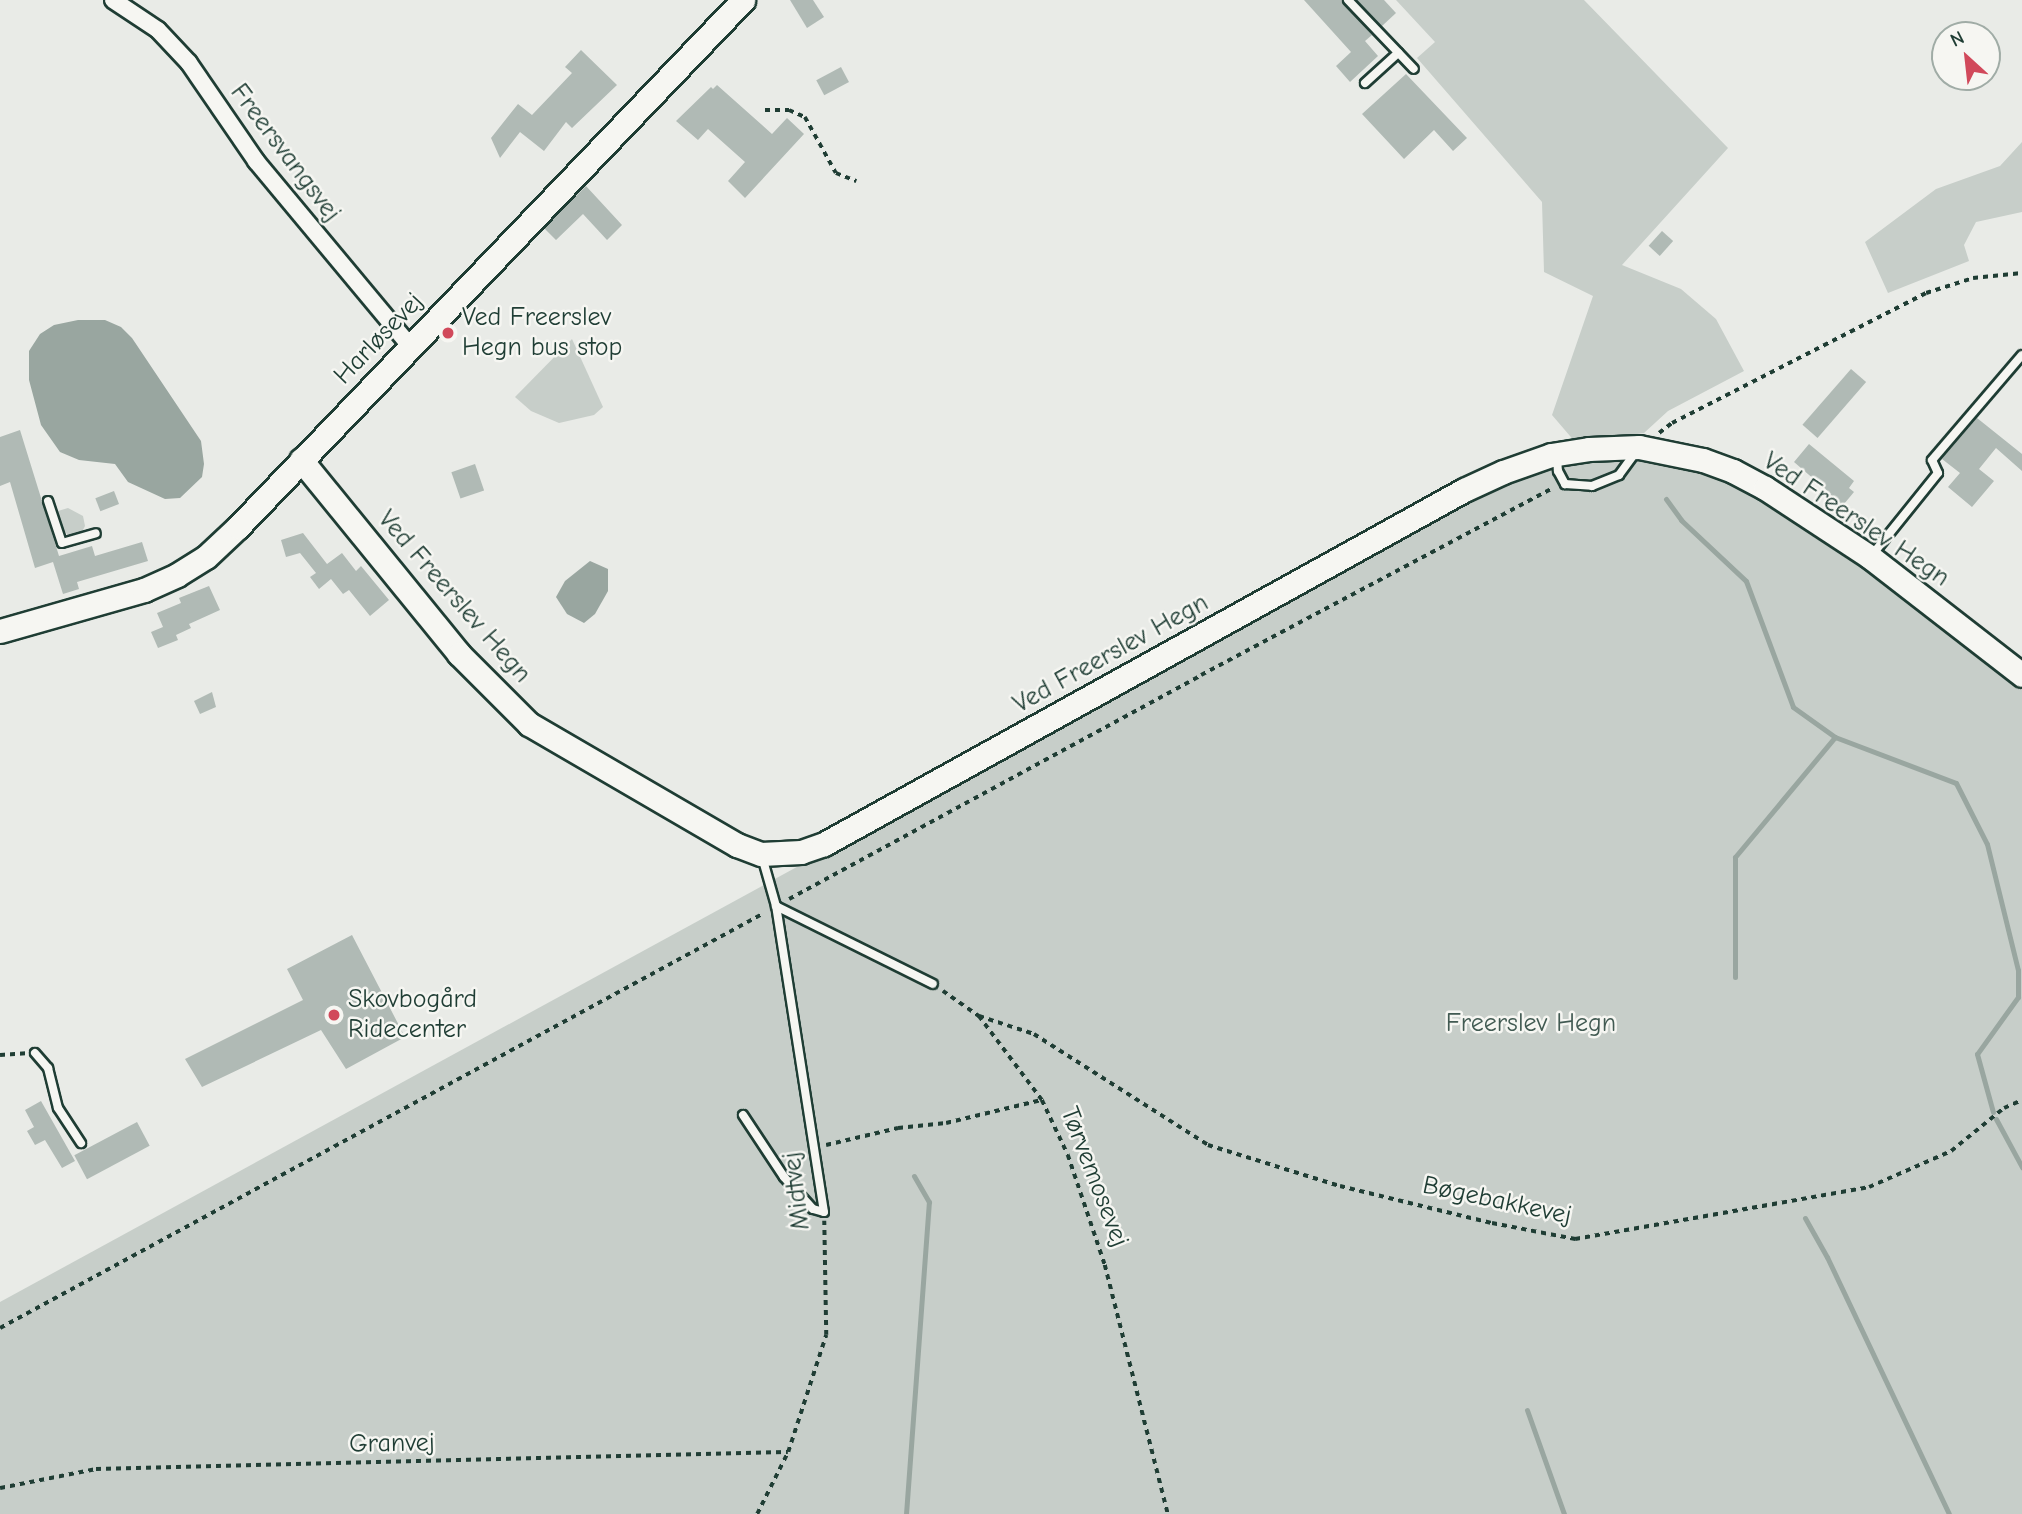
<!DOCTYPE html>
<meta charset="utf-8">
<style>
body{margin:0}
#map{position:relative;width:2022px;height:1514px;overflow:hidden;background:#e9ebe7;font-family:"Comic Neue",sans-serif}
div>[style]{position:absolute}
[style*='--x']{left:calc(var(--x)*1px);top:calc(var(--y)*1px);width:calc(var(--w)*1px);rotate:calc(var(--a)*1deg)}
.green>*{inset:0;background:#c7cec9}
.water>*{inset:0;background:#99a6a0}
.stream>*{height:5px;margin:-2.5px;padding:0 2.5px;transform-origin:2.5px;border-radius:2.5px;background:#99a6a0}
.building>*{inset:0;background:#b0bab5;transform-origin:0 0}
.path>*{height:3.5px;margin-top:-1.75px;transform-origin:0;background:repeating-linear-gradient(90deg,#1f3d34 0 5px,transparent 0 10px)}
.roads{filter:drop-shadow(2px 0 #1f3d34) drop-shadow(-2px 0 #1f3d34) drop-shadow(0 2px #1f3d34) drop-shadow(0 -2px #1f3d34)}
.lane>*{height:8px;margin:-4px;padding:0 4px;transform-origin:4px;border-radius:4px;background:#f6f6f2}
.street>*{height:16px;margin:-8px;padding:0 8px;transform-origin:8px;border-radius:8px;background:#f6f6f2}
.secondary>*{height:23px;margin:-11.5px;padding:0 11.5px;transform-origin:11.5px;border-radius:11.5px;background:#f6f6f2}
.dots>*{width:19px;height:19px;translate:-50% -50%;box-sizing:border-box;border:4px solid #f6f6f2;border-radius:50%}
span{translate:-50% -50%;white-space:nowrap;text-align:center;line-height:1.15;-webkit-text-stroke:5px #f6f6f2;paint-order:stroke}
.street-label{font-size:26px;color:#1f3d34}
.poi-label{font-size:26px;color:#1f3d34}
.left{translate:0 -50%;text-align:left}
.park-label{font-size:26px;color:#415a52}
.north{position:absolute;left:1931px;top:21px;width:70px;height:70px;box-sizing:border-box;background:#f6f6f2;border:2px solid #a0aca6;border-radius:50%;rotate:333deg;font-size:19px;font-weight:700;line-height:28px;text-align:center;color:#1f3d34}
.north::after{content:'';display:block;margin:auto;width:24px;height:32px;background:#d1495b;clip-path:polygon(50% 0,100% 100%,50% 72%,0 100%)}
</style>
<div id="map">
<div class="green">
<i style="clip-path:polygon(1396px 0,1584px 0,1728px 148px,1622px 265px,1681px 289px,1716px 319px,1744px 371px,1668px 411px,1644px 433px,1576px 443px,1552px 415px,1593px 296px,1544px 272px,1542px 202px,1417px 58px,1435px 42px)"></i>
<i style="clip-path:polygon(2022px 142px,2022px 212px,1976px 222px,1964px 245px,1969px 261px,1888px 293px,1865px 242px,1936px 189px,2000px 166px)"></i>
<i style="clip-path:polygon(572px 339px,603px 407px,594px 415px,559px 423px,531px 411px,515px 397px)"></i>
<i style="clip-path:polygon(1627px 456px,1692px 466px,1763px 495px,1864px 562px,2022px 682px,2022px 1514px,0 1514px,0 1302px,1491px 488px,1572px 461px)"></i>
<i style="clip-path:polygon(68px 508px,83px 516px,85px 526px,81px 534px,68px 535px,63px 530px,58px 511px)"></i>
</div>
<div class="water">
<i style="clip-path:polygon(78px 320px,105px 320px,121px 327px,132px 338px,201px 441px,204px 464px,202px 477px,180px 498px,165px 499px,128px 482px,115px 464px,79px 460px,60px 452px,41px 425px,29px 380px,29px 351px,40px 334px,54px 325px)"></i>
<i style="clip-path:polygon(590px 561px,608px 569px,608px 591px,595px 614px,584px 623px,567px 614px,556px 597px,565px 581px)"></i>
</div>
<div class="stream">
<i style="--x:1666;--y:499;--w:26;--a:54"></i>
<i style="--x:1681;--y:520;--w:89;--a:43.2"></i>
<i style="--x:1746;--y:581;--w:134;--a:69.5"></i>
<i style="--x:1793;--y:707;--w:52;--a:35.5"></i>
<i style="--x:1835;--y:737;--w:129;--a:20.8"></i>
<i style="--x:1956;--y:783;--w:68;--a:63.1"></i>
<i style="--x:1987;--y:844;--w:130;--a:76.2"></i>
<i style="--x:2018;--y:970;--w:27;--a:90"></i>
<i style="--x:2018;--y:997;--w:70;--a:125.7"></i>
<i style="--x:1977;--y:1054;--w:60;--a:74.6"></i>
<i style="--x:1735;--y:977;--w:120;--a:-90"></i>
<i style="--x:1735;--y:857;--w:156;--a:-50.2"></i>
<i style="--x:1996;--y:1119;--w:55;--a:61.6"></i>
<i style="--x:1805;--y:1218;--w:45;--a:60.6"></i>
<i style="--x:1827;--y:1257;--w:284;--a:64.6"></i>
<i style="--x:1527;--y:1410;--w:110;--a:70.4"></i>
<i style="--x:906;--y:1514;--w:313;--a:-85.8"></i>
<i style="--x:929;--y:1202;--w:30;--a:-120"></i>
</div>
<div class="building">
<i style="clip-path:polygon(790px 0,813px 0,824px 17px,807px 28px)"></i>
<i style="clip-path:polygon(1304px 0,1342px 0,1372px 35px,1365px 41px,1378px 56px,1350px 82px,1336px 66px,1351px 52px)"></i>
<i style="clip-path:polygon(1357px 0,1384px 0,1396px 13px,1382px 26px)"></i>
<i style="clip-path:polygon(581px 50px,617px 85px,572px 128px,566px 122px,544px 151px,520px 132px,500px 158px,491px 138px,518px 104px,532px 115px,572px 73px,565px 67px)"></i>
<i style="left:841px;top:67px;width:17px;height:28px;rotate:62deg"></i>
<i style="clip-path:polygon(1406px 74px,1467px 138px,1453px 151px,1434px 130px,1404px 159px,1362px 114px)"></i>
<i style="clip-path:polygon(717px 85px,772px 134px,787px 118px,804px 134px,745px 198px,728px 181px,745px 162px,708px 129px,698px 140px,676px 121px,711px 87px,713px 89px)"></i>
<i style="clip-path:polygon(586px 186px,622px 225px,607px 240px,583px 214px,556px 240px,544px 228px)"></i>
<i style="left:1662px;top:231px;width:15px;height:20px;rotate:42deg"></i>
<i style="left:1851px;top:369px;width:20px;height:74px;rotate:41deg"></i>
<i style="clip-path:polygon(1977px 418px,2022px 454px,2022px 471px,1996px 448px,1979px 469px,1994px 481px,1972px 507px,1948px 487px,1960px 473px,1942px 459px)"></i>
<i style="clip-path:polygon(20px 430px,59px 556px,92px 546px,95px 556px,142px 542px,148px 561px,77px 582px,79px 589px,63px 594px,53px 562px,35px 568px,10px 482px,0 486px,0 437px)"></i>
<i style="clip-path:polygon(1809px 444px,1854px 481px,1849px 488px,1854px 492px,1839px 510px,1826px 498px,1830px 493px,1794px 462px)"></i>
<i style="left:475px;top:464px;width:28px;height:25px;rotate:71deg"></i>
<i style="left:114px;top:491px;width:14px;height:20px;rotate:69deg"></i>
<i style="clip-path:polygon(303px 533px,327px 564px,342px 553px,356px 571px,361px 566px,389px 600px,370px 616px,349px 590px,343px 594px,331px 579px,319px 589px,310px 577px,316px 573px,300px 553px,286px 557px,281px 540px)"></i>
<i style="clip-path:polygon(209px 586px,220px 610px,189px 624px,191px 628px,176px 635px,178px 640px,158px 648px,151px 632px,163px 627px,157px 613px,181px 603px,179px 598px)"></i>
<i style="clip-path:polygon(212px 692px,216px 707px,200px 714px,194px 701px)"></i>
<i style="clip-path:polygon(352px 935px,405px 1037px,346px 1069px,321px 1030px,202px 1087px,185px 1059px,303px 1000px,287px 969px)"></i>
<i style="clip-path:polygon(41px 1101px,75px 1161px,62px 1168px,45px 1140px,35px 1145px,27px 1131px,34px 1127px,25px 1110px)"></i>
<i style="left:137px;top:1122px;width:27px;height:71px;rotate:62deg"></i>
</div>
<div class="path">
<i style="--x:765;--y:110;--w:24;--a:0"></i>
<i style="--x:789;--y:110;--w:17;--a:24"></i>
<i style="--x:805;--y:117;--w:64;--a:61"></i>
<i style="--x:836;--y:173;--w:22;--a:22"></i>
<i style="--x:1659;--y:433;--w:16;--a:-38"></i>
<i style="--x:1672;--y:423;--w:285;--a:-27.1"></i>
<i style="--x:1926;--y:293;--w:49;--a:-17.7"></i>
<i style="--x:1973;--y:278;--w:49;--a:-5.8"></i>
<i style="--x:789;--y:899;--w:469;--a:-28.5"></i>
<i style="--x:1201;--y:675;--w:399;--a:-28"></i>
<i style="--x:943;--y:991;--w:44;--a:34.8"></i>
<i style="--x:979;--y:1016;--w:105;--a:53.1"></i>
<i style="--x:1042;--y:1100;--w:61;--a:64.7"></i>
<i style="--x:1068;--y:1155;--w:116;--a:71.4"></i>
<i style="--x:1105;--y:1265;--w:257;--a:75.8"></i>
<i style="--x:979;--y:1016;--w:58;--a:18.1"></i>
<i style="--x:1034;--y:1034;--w:206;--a:32.5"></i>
<i style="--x:1208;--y:1145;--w:138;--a:17.3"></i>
<i style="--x:1340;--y:1186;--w:156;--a:13.7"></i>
<i style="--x:1492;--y:1223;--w:85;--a:10.9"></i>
<i style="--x:1575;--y:1239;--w:299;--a:-10"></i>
<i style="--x:1869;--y:1187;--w:90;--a:-23.7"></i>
<i style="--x:1951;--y:1151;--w:68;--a:-39.1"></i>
<i style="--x:2004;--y:1108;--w:20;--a:-24"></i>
<i style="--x:0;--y:1055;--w:26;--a:-4"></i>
<i style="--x:826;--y:1145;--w:74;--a:-13.3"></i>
<i style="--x:898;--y:1128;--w:48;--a:-5.9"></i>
<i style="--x:946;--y:1123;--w:98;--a:-13.6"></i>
<i style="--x:0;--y:1328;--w:869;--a:-28.51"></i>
<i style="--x:0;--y:1488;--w:98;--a:-11.2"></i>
<i style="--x:96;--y:1469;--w:692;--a:-1.41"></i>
<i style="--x:757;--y:1514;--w:69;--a:-63.4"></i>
<i style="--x:788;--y:1452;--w:123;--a:-72"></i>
<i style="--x:826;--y:1335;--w:114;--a:-91"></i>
</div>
<div class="roads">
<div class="lane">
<i style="--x:1348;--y:0;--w:95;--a:46.3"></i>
<i style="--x:1365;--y:83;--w:45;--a:-42.3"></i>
<i style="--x:1557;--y:458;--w:13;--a:86"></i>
<i style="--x:1558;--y:471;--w:15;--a:62"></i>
<i style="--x:1565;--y:484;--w:27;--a:4"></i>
<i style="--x:1592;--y:486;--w:29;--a:-22"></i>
<i style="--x:1619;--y:475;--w:29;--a:-54"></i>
<i style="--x:48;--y:501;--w:44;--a:71.6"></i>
<i style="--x:62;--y:543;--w:35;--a:-16"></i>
<i style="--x:1872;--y:555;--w:105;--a:-51.2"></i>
<i style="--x:1938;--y:473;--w:14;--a:-115"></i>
<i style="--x:1932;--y:460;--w:138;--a:-49.4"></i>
<i style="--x:776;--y:906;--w:175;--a:26.4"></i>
<i style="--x:35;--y:1053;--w:20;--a:49"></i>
<i style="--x:48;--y:1068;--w:41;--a:76"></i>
<i style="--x:58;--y:1108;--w:42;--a:56.7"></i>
<i style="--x:743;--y:1115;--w:74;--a:56.5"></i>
<i style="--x:784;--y:1177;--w:43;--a:47.8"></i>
<i style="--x:813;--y:1209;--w:11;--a:15"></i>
<i style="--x:824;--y:1212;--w:310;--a:-98.9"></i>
<i style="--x:776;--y:906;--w:51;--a:-105.9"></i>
</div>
<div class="street">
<i style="--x:113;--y:0;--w:54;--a:33.7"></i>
<i style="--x:158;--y:30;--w:45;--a:46.8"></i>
<i style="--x:189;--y:63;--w:119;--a:55.6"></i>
<i style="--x:256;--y:161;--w:241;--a:50.2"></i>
</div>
<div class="secondary">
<i style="--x:301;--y:460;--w:250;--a:50.8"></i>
<i style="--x:459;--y:654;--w:99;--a:45"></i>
<i style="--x:529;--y:724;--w:241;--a:30.2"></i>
<i style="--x:737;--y:845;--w:26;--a:21"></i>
<i style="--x:761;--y:854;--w:40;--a:-2.9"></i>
<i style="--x:801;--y:852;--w:24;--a:-19"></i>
<i style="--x:824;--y:844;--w:731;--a:-28.95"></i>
<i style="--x:1464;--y:490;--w:43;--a:-24.8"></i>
<i style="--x:1503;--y:472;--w:51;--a:-19.5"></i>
<i style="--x:1551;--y:455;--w:38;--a:-9"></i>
<i style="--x:1589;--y:449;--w:50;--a:-2.3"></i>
<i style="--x:1639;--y:447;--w:65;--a:11.5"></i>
<i style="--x:1703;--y:460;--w:32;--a:20"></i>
<i style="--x:1733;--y:471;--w:36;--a:28"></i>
<i style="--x:1765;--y:488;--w:126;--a:33.3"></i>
<i style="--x:1870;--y:557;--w:192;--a:37.8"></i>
<i style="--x:0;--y:631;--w:150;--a:-15.9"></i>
<i style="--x:144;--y:590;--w:36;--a:-24"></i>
<i style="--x:177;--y:575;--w:34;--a:-32"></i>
<i style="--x:206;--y:557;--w:44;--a:-43.2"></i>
<i style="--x:238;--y:527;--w:730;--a:-46.22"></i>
</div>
</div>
<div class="dots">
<i style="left:448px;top:333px;background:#d1495b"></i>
<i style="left:334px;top:1015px;background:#d1495b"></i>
</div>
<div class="street-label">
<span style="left:285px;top:153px;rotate:53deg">Freersvangsvej</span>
<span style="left:379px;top:339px;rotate:-46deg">Harløsevej</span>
<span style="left:1856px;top:520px;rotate:34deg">Ved Freerslev Hegn</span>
<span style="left:454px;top:597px;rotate:49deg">Ved Freerslev Hegn</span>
<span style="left:1111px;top:654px;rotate:-29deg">Ved Freerslev Hegn</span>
<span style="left:1094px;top:1177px;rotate:69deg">Tørvemosevej</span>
<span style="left:797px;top:1191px;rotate:-97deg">Midtvej</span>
<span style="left:1497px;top:1201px;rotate:12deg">Bøgebakkevej</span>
<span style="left:392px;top:1444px;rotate:-1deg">Granvej</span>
</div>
<div class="poi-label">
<span class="left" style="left:462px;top:333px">Ved Freerslev<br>Hegn bus stop</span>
<span class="left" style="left:348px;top:1015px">Skovbogård<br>Ridecenter</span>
</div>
<div class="park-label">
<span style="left:1531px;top:1024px">Freerslev Hegn</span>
</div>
<div class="north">N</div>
</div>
